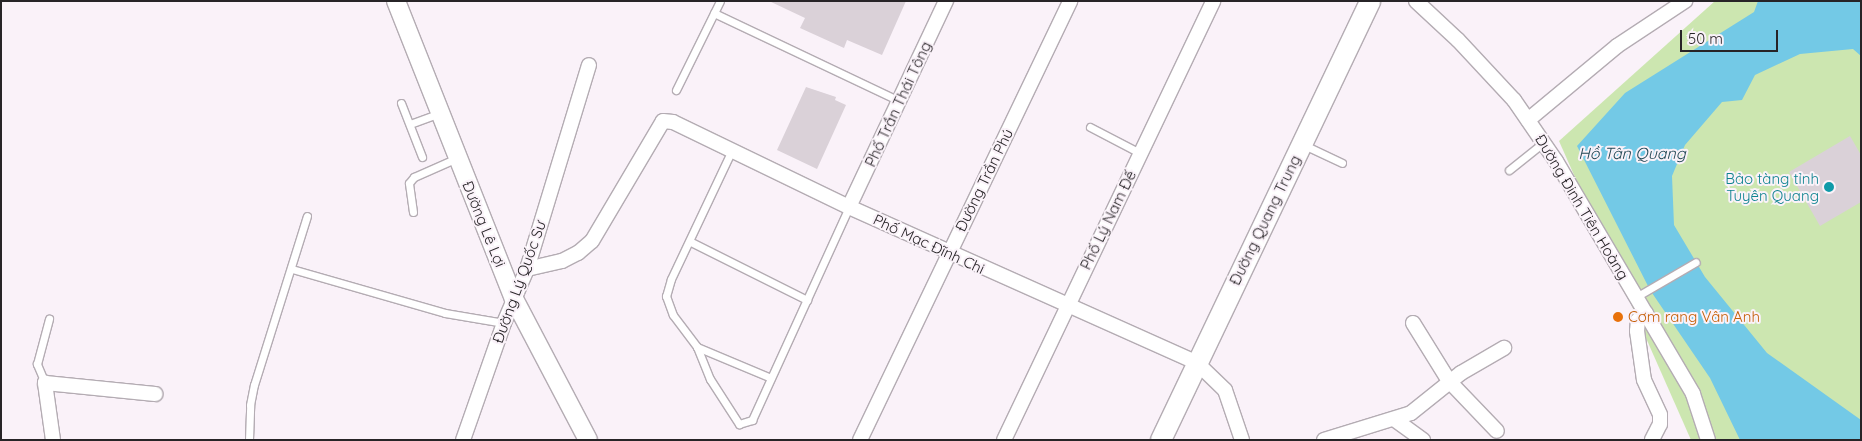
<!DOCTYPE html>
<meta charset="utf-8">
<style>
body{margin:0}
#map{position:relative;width:1862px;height:441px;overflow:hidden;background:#faf2f9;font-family:Quicksand,sans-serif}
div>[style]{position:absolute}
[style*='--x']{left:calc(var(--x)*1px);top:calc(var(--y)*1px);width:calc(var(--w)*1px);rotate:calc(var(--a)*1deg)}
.green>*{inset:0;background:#cce6b0}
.water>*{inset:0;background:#73c9e6}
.building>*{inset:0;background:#dad1d8}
.roads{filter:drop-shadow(1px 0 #b4acb3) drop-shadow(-1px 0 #b4acb3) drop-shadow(0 1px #b4acb3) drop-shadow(0 -1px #b4acb3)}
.service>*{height:7px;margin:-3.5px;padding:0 3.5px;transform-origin:3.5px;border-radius:3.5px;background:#fff}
.minor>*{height:14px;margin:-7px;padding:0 7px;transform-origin:7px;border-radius:7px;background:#fff}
.tertiary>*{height:18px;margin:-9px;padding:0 9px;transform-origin:9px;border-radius:9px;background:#fff}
.secondary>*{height:20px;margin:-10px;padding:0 10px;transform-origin:10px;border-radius:10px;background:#fff}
.dots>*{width:14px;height:14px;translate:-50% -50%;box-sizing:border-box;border:2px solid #faf2f9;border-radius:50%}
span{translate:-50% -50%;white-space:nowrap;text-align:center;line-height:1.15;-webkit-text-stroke:4px #faf2f9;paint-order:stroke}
.street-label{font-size:15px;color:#272427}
.culture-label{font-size:15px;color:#0d838f}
.right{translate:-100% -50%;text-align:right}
.food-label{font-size:15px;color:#c56008}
.left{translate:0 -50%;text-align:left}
.water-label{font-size:16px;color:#224855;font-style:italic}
.frame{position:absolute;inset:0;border:2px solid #272427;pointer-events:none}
.scale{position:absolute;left:1680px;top:30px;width:98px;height:22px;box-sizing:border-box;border:2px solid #272427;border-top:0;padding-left:6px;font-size:15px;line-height:18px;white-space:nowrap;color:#272427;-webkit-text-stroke:4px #faf2f9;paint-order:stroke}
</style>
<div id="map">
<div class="green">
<i style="clip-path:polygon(1715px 1px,1861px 1px,1861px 440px,1691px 440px,1559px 141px)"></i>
</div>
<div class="water">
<i style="clip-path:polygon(1758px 1px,1861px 1px,1861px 56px,1853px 49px,1800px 54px,1755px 75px,1742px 100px,1722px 102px,1685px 145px,1672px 176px,1674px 225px,1705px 277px,1767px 353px,1861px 420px,1861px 440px,1740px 440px,1710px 378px,1650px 290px,1577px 146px,1625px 93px,1754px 12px)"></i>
</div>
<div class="building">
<i style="clip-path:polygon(769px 1px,906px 1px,882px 55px,847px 40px,844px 48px,800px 28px,805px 18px)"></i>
<i style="clip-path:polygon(806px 87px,836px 97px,835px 100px,846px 105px,817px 169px,777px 150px)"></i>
<i style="clip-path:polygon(1850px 136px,1861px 155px,1861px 202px,1820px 226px,1789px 172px)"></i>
</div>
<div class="roads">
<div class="service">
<i style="--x:714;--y:13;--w:205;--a:25.4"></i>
<i style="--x:676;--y:90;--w:99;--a:-63.7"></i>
<i style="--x:401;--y:103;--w:58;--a:68.7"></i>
<i style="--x:410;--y:124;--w:32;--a:-20"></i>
<i style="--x:1090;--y:127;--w:56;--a:27.5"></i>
<i style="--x:1304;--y:145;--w:42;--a:25.3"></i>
<i style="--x:732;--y:150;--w:143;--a:115.3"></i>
<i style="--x:671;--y:279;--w:18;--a:106"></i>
<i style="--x:666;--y:296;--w:20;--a:70"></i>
<i style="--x:673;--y:315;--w:40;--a:53"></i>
<i style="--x:697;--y:347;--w:35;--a:68"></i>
<i style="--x:710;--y:379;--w:54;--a:57.2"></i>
<i style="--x:739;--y:424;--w:14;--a:-17"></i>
<i style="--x:752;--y:420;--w:234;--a:-65.5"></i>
<i style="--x:1509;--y:170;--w:45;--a:-38.7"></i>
<i style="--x:413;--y:212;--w:29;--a:-98"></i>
<i style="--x:409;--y:183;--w:8;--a:-50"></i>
<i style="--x:414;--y:177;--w:47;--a:-23.8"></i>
<i style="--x:691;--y:242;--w:130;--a:26.6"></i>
<i style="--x:292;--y:269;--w:159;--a:16"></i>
<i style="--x:445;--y:313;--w:60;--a:9.6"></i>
<i style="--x:1636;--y:297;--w:69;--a:-30.3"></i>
<i style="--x:697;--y:347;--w:80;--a:22.7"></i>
<i style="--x:45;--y:383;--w:21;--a:-113"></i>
<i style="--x:37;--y:364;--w:47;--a:-75.1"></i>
<i style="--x:249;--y:440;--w:35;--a:-88"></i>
<i style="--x:250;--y:405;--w:20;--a:-79"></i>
<i style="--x:254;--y:385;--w:177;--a:-72.6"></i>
</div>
<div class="minor">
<i style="--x:1416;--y:1;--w:57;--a:42.9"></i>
<i style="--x:1458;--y:40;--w:82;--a:47"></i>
<i style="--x:1514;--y:100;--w:74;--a:55.5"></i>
<i style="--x:1556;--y:161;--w:270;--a:59.5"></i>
<i style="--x:1693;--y:394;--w:48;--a:71.9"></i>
<i style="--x:1528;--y:120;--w:116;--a:-39.7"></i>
<i style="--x:1617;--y:46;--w:82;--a:-33.5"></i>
<i style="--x:849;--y:207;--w:228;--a:-64.8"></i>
<i style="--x:527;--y:269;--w:36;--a:-13"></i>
<i style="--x:562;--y:261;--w:18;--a:-27"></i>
<i style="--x:578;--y:253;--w:18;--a:-41"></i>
<i style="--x:592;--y:241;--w:139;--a:-59.4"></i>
<i style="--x:663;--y:121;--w:10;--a:6"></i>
<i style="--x:673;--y:122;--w:195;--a:25.8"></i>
<i style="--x:849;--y:207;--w:381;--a:24.1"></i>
<i style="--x:1197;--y:363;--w:39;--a:44"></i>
<i style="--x:1225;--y:390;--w:53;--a:71.2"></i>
<i style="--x:1646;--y:313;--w:11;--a:139"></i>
<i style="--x:1638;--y:320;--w:11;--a:95"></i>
<i style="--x:1637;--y:331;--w:49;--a:81.9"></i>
<i style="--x:1644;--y:380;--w:38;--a:65"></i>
<i style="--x:1660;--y:415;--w:9;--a:90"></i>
<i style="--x:1660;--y:424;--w:18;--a:117"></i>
<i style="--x:1413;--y:323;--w:68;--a:58.2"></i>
<i style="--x:1449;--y:381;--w:69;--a:46.2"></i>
<i style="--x:1394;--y:419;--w:36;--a:36"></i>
<i style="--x:53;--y:440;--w:58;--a:-98"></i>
<i style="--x:45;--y:383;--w:111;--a:5.7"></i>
<i style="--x:463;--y:440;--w:124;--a:-70.7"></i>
<i style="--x:504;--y:323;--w:59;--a:-66.9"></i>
<i style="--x:527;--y:269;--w:213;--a:-73.1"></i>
<i style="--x:860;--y:440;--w:487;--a:-64.4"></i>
<i style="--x:1004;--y:440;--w:486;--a:-64.5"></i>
<i style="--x:1324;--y:440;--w:91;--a:-17.2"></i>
<i style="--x:1411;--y:413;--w:64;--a:-38.7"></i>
<i style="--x:1461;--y:373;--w:50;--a:-30.2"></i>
</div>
<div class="tertiary">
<i style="--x:396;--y:1;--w:321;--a:68.4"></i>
<i style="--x:514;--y:299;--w:159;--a:62.3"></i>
</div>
<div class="secondary">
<i style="--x:1161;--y:440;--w:486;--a:-64.5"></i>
</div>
</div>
<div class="dots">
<i style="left:1829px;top:187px;background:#0f9aa8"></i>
<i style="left:1618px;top:317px;background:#e8710a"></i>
</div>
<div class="street-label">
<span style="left:898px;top:104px;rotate:-65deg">Phố Trần Thái Tông</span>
<span style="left:984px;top:180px;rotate:-64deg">Đường Trần Phú</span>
<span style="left:1582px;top:207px;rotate:59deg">Đường Đinh Tiên Hoàng</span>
<span style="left:1108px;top:220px;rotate:-64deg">Phố Lý Nam Đế</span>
<span style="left:1265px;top:220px;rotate:-64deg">Đường Quang Trung</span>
<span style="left:484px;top:224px;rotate:68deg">Đường Lê Lợi</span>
<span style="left:929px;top:244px;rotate:25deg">Phố Mạc Đĩnh Chi</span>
<span style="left:519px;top:282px;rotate:-70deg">Đường Lý Quốc Sư</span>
</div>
<div class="culture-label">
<span class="right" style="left:1819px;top:187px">Bảo tàng tỉnh<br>Tuyên Quang</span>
</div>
<div class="food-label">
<span class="left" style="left:1628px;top:317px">Cơm rang Vân Anh</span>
</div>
<div class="water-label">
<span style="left:1632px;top:153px">Hồ Tân Quang</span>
</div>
<div class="frame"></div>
<div class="scale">50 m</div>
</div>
